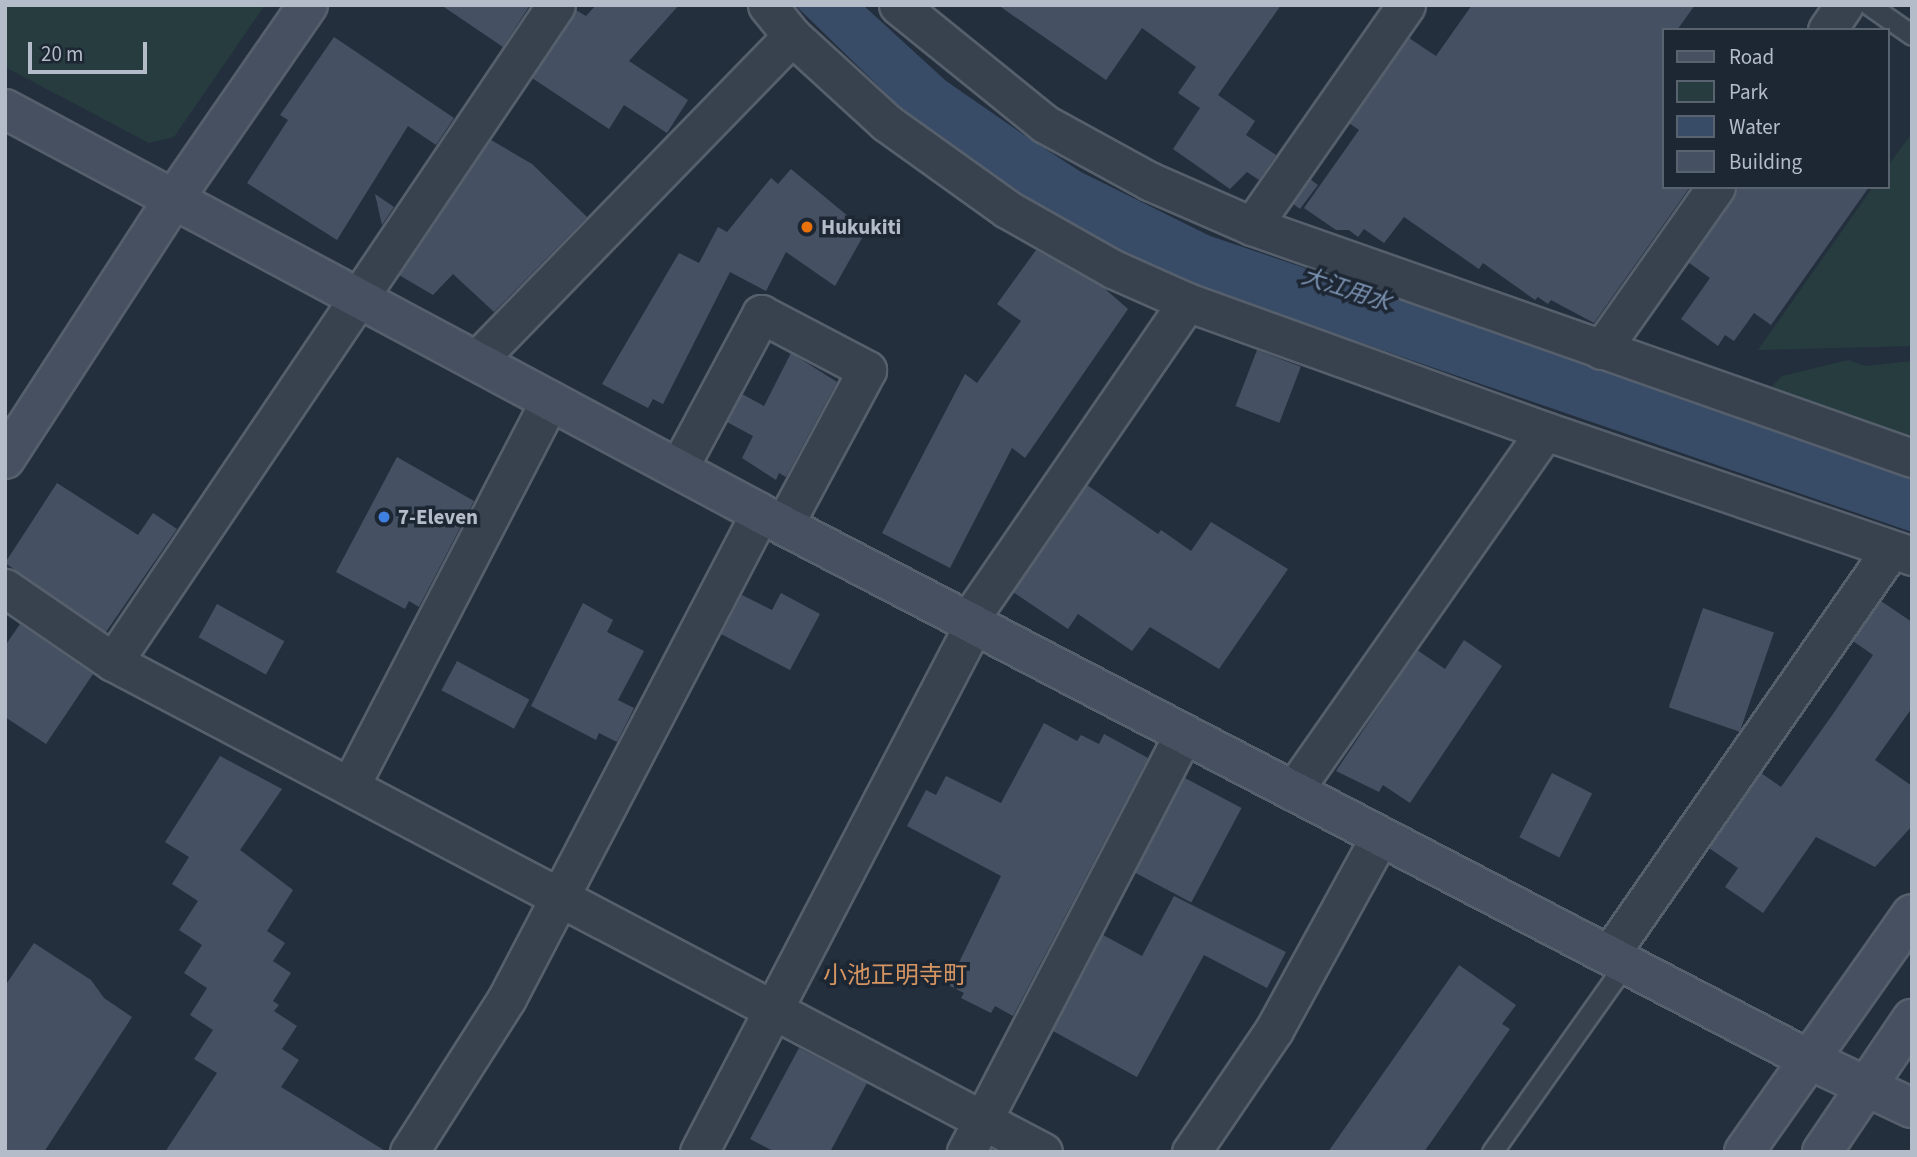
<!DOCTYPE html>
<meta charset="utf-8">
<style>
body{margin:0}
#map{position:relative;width:1917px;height:1157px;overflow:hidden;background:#242f3e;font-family:"Source Sans 3","Noto Sans JP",sans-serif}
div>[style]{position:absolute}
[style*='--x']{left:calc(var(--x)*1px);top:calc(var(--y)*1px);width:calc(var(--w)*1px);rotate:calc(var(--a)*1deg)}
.green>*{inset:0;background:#263c3f}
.water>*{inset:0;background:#394c67}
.building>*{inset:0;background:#455162;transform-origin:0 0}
.roads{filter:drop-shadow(2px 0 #565f6c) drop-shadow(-2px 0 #565f6c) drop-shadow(0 2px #565f6c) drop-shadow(0 -2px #565f6c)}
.lane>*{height:19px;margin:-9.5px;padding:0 9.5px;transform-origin:9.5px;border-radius:9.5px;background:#38414e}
.street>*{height:37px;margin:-18.5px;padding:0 18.5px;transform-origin:18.5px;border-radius:18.5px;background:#38414e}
.secondary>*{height:38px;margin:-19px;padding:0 19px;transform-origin:19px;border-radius:19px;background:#465061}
.dots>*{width:19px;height:19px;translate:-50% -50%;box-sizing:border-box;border:4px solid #1d2633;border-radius:50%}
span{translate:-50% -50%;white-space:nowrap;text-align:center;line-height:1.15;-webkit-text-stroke:7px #1d2633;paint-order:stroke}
.poi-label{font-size:21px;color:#b4bcc9;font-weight:700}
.left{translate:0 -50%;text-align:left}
.water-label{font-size:23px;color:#7c92b1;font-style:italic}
.quarter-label{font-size:24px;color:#d59563}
.frame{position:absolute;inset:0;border:7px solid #b4bcc9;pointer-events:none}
.legend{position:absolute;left:1662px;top:28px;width:228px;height:161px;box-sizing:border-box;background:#1d2633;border:2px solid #59626f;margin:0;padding:9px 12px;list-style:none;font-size:21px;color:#b4bcc9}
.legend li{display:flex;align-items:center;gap:14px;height:35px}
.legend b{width:35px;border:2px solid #59626f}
.scale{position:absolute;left:28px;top:42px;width:119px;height:32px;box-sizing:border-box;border:4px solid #b4bcc9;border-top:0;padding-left:9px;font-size:21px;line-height:24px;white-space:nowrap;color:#b4bcc9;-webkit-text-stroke:5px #1d2633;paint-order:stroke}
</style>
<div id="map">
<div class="green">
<i style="clip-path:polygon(5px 5px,265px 5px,174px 137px,149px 143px,5px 67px)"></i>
<i style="clip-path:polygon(1912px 133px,1912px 346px,1758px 350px,1873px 187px,1887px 187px,1887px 167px)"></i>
<i style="clip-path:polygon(1848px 360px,1865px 366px,1912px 361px,1912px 443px,1769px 389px,1782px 376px)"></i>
</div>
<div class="water">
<i style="clip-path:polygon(795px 5px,863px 5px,946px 81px,1024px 135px,1081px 172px,1210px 236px,1912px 473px,1912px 532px,1196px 286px,1143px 261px,1070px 225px,971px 160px,897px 104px)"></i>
</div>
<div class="building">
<i style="clip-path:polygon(441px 5px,530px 5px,503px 47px)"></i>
<i style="clip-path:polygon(596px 5px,679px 5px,629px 61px,688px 100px,667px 133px,624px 105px,609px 129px,532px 78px,576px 10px,586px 16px)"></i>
<i style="clip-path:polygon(998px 5px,1281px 5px,1218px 95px,1255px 121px,1246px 135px,1276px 155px,1259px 180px,1247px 172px,1230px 189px,1173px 149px,1200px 108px,1178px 93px,1196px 67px,1142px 28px,1106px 80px)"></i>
<i style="clip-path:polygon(1472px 5px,1695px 5px,1677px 30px,1663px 30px,1663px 187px,1690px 187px,1594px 323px,1551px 300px,1548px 304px,1538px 297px,1535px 300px,1483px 263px,1479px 269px,1404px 217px,1384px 243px,1364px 229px,1358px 237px,1349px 230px,1336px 230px,1304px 208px,1359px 130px,1349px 123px,1409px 38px,1436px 56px)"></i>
<i style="clip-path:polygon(334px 37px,454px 118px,436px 145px,408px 126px,337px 240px,247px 183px,288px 120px,280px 115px)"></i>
<i style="clip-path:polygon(491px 140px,532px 164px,587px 217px,494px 312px,453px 274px,433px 295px,399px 275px)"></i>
<i style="clip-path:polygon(791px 169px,866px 231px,835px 286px,786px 252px,766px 291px,730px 272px,663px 404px,653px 399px,648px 408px,602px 384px,679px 253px,699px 263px,718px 227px,727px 232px,771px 178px,778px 184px)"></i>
<i style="left:1310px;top:179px;width:10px;height:30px;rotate:37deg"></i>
<i style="clip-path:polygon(1737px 187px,1869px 187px,1771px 325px,1754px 313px,1734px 341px,1725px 335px,1718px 346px,1681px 319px,1710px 278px,1688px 262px)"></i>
<i style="clip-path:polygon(375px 194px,394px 207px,382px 225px)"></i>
<i style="clip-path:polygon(1036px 250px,1104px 288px,1128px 309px,1025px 458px,1012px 448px,950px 568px,882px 533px,965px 374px,977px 383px,1021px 321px,997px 304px)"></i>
<i style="left:1257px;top:350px;width:47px;height:60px;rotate:21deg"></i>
<i style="clip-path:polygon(791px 353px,837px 382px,786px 477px,779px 473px,776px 480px,742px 458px,753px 436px,727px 422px,742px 394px,764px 406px)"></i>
<i style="clip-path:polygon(397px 457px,474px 501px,419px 607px,409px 601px,405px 609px,336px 572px)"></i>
<i style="clip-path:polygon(57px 483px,138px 535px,153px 513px,177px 529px,106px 632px,5px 563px)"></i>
<i style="clip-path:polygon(1087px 485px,1158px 534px,1161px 530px,1191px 551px,1211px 522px,1288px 569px,1219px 669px,1150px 627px,1132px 651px,1078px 614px,1068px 629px,1013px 592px)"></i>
<i style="clip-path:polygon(781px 593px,820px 614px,790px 670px,721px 634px,742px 595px,772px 610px)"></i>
<i style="clip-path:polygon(1881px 601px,1912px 622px,1912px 708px,1875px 760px,1912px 786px,1912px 826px,1875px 867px,1816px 837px,1763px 913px,1725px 887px,1738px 868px,1709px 848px,1761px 773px,1781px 787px,1833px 714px,1873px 655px,1853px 641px)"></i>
<i style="clip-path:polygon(583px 603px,613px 620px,607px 632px,644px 651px,618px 700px,634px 708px,617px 742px,599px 733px,596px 740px,531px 706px)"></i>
<i style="left:217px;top:604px;width:77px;height:38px;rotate:29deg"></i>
<i style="left:1703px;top:608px;width:75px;height:105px;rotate:19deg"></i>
<i style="clip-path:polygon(20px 624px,93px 674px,46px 744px,5px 717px,5px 646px)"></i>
<i style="clip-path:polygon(1464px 640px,1502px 666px,1410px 803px,1383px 785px,1379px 792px,1336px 771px,1417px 650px,1445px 669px)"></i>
<i style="left:457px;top:661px;width:82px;height:33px;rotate:28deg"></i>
<i style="clip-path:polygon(1044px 723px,1077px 741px,1081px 735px,1099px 744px,1104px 734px,1148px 758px,1013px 1016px,995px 1006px,991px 1013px,961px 998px,964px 993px,948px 985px,1001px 876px,907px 826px,926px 790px,936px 795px,946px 776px,1001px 803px)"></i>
<i style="clip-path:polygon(220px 756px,282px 789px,240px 850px,293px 890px,267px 931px,285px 943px,273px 961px,291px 973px,273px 1001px,279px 1005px,274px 1011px,297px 1026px,282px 1049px,299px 1060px,281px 1087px,387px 1152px,165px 1152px,217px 1073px,194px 1059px,213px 1030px,190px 1015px,207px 988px,184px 973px,202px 945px,179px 930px,198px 901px,172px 884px,189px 857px,165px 842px)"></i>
<i style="left:1552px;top:773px;width:45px;height:72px;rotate:27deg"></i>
<i style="left:1185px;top:778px;width:64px;height:107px;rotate:28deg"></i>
<i style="clip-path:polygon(1174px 896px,1286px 952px,1267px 988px,1204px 955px,1137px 1077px,1053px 1031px,1103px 935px,1142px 956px)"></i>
<i style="clip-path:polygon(34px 943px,91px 980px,104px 998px,132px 1017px,44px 1152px,5px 1152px,5px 986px)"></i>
<i style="clip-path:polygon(1459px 965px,1516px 1005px,1502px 1024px,1510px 1029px,1424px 1152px,1328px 1152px)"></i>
<i style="clip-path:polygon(799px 1048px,867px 1083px,830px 1152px,775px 1152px,750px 1139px)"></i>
</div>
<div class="roads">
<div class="lane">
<i style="--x:1869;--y:5;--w:52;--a:34.9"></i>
<i style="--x:1492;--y:1152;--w:230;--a:-54.7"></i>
</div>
<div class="street">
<i style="--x:767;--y:5;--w:40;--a:51"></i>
<i style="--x:792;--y:36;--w:129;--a:42.5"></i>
<i style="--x:887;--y:123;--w:148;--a:35.6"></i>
<i style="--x:1007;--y:209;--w:122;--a:29.5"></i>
<i style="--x:1113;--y:269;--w:81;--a:24"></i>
<i style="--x:1187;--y:302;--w:381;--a:19.8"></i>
<i style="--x:1545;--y:431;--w:388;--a:18.8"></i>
<i style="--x:898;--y:5;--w:189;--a:39"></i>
<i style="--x:1045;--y:124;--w:119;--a:28.7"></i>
<i style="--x:1149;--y:181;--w:112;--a:23.6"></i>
<i style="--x:1252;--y:226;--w:700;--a:19.37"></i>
<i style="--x:1827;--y:30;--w:30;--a:-56"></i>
<i style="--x:1252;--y:226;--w:269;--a:-55.1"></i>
<i style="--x:1601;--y:350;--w:199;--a:-54.8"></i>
<i style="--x:476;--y:361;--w:453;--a:-45.8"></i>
<i style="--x:678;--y:469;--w:176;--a:-61.8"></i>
<i style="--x:761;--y:314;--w:120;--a:27.8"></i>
<i style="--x:867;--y:370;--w:176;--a:118.2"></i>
<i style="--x:5;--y:588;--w:131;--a:34.4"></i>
<i style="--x:113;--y:662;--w:1051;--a:27.78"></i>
<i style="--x:968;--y:621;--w:387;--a:-55.5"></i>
<i style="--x:113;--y:662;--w:792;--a:-56.01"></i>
<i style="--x:350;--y:786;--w:435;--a:-62.6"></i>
<i style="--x:1293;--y:791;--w:439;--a:-55"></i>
<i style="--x:1609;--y:955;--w:494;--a:-55.2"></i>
<i style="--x:409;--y:1152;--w:183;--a:-57.5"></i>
<i style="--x:507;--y:998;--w:547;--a:-62.45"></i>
<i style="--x:699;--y:1152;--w:595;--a:-62.49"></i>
<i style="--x:966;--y:1152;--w:471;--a:-62.5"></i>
<i style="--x:1191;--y:1152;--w:148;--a:-55.8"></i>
<i style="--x:1274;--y:1030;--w:221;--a:-61.3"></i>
</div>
<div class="secondary">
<i style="--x:5;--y:109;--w:856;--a:28.15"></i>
<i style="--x:760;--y:513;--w:1179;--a:27.52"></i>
<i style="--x:1806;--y:1058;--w:117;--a:25.3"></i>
<i style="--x:5;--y:459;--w:309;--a:-57"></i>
<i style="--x:173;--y:200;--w:237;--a:-55.3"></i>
<i style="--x:1744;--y:1152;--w:291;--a:-54.8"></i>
<i style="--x:1822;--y:1152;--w:161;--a:-55.9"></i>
</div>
</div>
<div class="dots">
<i style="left:807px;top:227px;background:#e8710a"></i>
<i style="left:384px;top:517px;background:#3f7fe0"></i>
</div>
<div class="poi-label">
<span class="left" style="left:821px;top:227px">Hukukiti</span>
<span class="left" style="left:398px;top:517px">7-Eleven</span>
</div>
<div class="water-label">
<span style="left:1346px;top:290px;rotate:18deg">大江用水</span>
</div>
<div class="quarter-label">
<span style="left:895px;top:976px">小池正明寺町</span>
</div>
<div class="frame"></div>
<ul class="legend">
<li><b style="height:9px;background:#465061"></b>Road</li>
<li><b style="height:19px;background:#263c3f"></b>Park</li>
<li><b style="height:19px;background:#394c67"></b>Water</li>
<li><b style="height:19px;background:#455162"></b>Building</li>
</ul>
<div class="scale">20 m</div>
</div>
